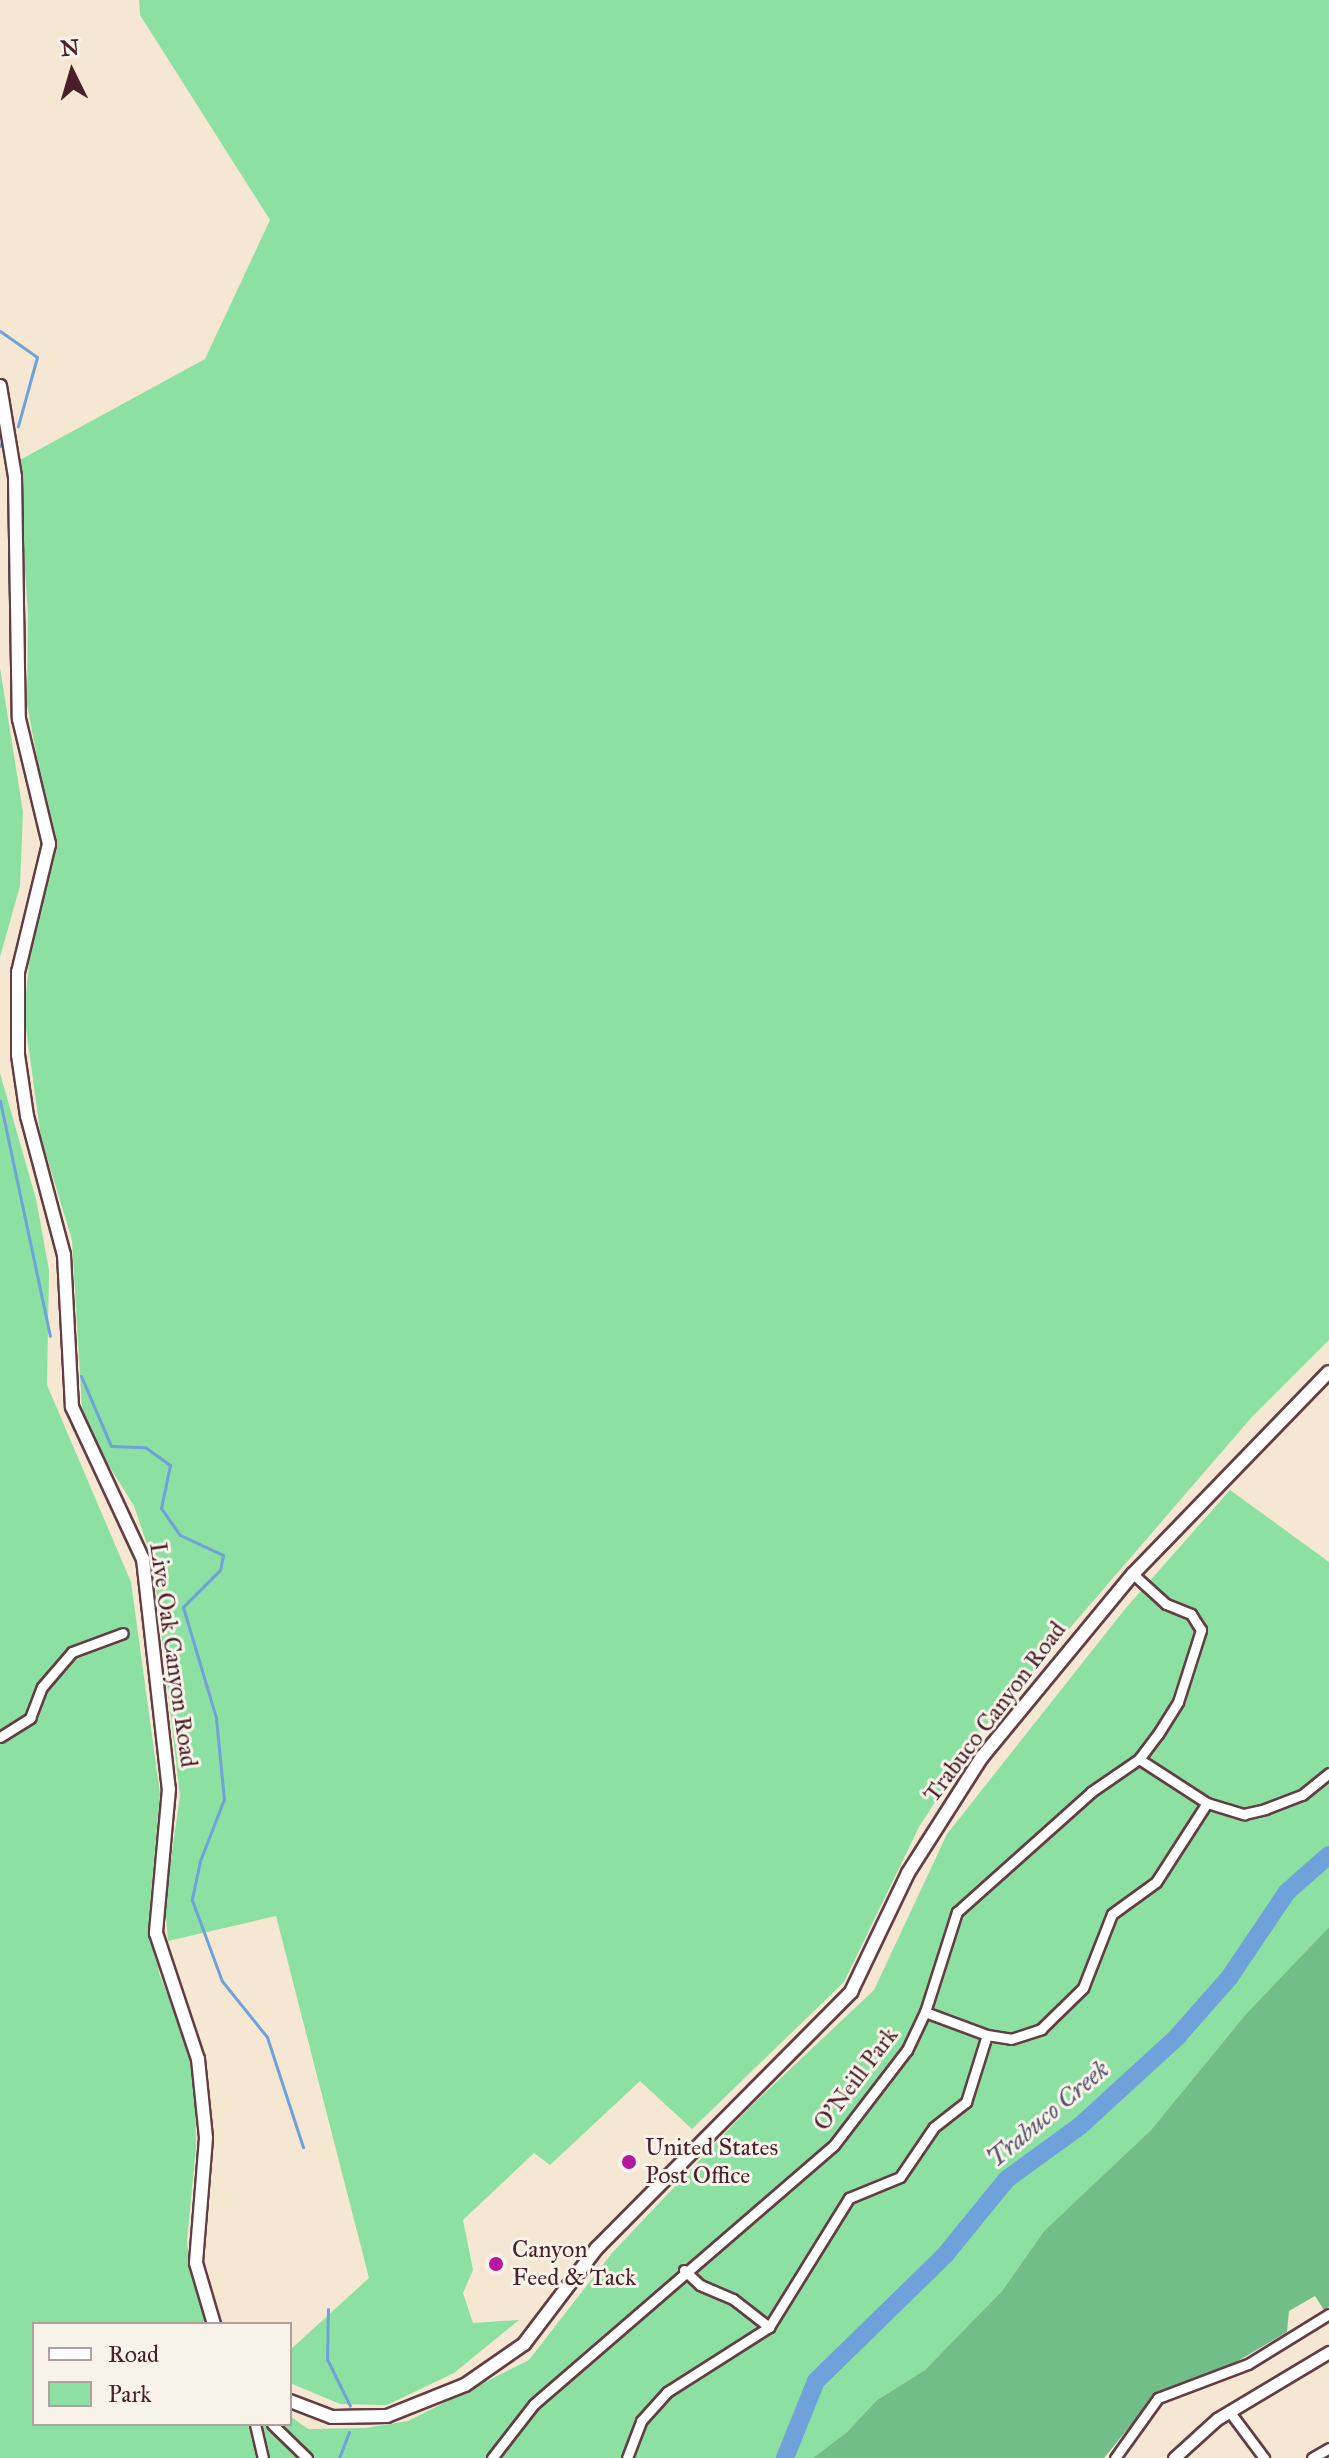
<!DOCTYPE html>
<style>
body{margin:0}
#map{position:relative;width:1329px;height:2458px;overflow:hidden;background:#f6e7d3;font-family:"IM FELL Great Primer",serif}
div>[style]{position:absolute}
[style*='--x']{left:calc(var(--x)*1px);top:calc(var(--y)*1px);width:calc(var(--w)*1px);rotate:calc(var(--a)*1deg)}
.green>*{inset:0;background:#8ce0a2}
.forest>*{inset:0;background:#71be88}
.stream>*{height:3px;margin:-1.5px;padding:0 1.5px;transform-origin:1.5px;border-radius:1.5px;background:#6fa1da}
.river>*{height:18px;margin:-9px;padding:0 9px;transform-origin:9px;border-radius:9px;background:#6fa1da}
.roads{filter:drop-shadow(2px 0 #643d44) drop-shadow(-2px 0 #643d44) drop-shadow(0 2px #643d44) drop-shadow(0 -2px #643d44)}
.minor>*{height:9px;margin:-4.5px;padding:0 4.5px;transform-origin:4.5px;border-radius:4.5px;background:#fff}
.tertiary>*{height:11px;margin:-5.5px;padding:0 5.5px;transform-origin:5.5px;border-radius:5.5px;background:#fff}
.secondary>*{height:12px;margin:-6px;padding:0 6px;transform-origin:6px;border-radius:6px;background:#fff}
.dots>*{width:22px;height:22px;translate:-50% -50%;box-sizing:border-box;border:4px solid #f7f3e8;border-radius:50%}
span{translate:-50% -50%;white-space:nowrap;text-align:center;line-height:1.15;-webkit-text-stroke:6px #f7f3e8;paint-order:stroke}
.street-label{font-size:24px;color:#4a1f2b}
.poi-label{font-size:24px;color:#4a1f2b}
.left{translate:0 -50%;text-align:left}
.water-label{font-size:26px;color:#595371;font-style:italic}
.legend{position:absolute;left:32px;top:2322px;width:260px;height:104px;box-sizing:border-box;background:#f7f3e8;border:2px solid #b29e9c;margin:0;padding:10px 14px;list-style:none;font-size:24px;color:#4a1f2b}
.legend li{display:flex;align-items:center;gap:16px;height:40px}
.legend b{width:40px;border:2px solid #b29e9c}
.north{position:absolute;left:32px;top:32px;width:80px;height:80px;-webkit-text-stroke:6px #f7f3e8;paint-order:stroke;rotate:355deg;font-size:22px;font-weight:700;line-height:32px;text-align:center;color:#4a1f2b}
.north::after{content:'';display:block;margin:auto;width:28px;height:36px;background:#4a1f2b;clip-path:polygon(50% 0,100% 100%,50% 72%,0 100%)}
</style>
<div id="map">
<div class="green">
<i style="clip-path:polygon(139px 0,1329px 0,1329px 1340px,1251px 1418px,981px 1731px,919px 1827px,844px 1982px,692px 2129px,640px 2081px,550px 2165px,534px 2153px,463px 2220px,473px 2270px,463px 2293px,473px 2323px,519px 2320px,454px 2373px,387px 2405px,340px 2404px,290px 2383px,290px 2350px,369px 2278px,276px 1916px,168px 1941px,165px 1901px,180px 1796px,153px 1562px,134px 1506px,98px 1448px,82px 1408px,72px 1240px,41px 1138px,24px 1014px,30px 953px,54px 845px,27px 705px,28px 615px,18px 461px,205px 359px,270px 220px,140px 15px)"></i>
<i style="clip-path:polygon(0 668px,23px 812px,20px 886px,0 957px)"></i>
<i style="clip-path:polygon(0 1073px,36px 1199px,49px 1270px,47px 1385px,131px 1582px,160px 1794px,150px 1905px,159px 1973px,191px 2054px,195px 2077px,196px 2148px,187px 2240px,191px 2275px,207px 2324px,34px 2324px,34px 2424px,290px 2424px,290px 2416px,308px 2429px,365px 2428px,408px 2421px,529px 2360px,612px 2253px,750px 2107px,874px 1990px,947px 1834px,1125px 1609px,1230px 1490px,1329px 1562px,1329px 1927px,1246px 2014px,1151px 2130px,1044px 2231px,1002px 2291px,955px 2339px,925px 2370px,877px 2400px,847px 2432px,813px 2458px,0 2458px)"></i>
</div>
<div class="forest">
<i style="clip-path:polygon(1329px 1927px,1329px 2307px,1324px 2310px,1315px 2296px,1289px 2311px,1287px 2332px,1231px 2365px,1157px 2393px,1104px 2458px,813px 2458px,847px 2432px,877px 2400px,925px 2370px,955px 2339px,1002px 2291px,1044px 2231px,1151px 2130px,1246px 2014px)"></i>
</div>
<div class="stream">
<i style="--x:0;--y:331;--w:45;--a:35.1"></i>
<i style="--x:37;--y:357;--w:72;--a:105.4"></i>
<i style="--x:0;--y:446;--w:5;--a:-68"></i>
<i style="--x:0;--y:1101;--w:240;--a:78"></i>
<i style="--x:81;--y:1376;--w:76;--a:66.8"></i>
<i style="--x:111;--y:1446;--w:34;--a:2"></i>
<i style="--x:145;--y:1447;--w:31;--a:36"></i>
<i style="--x:170;--y:1465;--w:44;--a:101.8"></i>
<i style="--x:161;--y:1508;--w:33;--a:55"></i>
<i style="--x:180;--y:1535;--w:47;--a:24.9"></i>
<i style="--x:223;--y:1555;--w:15;--a:101"></i>
<i style="--x:220;--y:1570;--w:52;--a:135"></i>
<i style="--x:183;--y:1607;--w:116;--a:73.4"></i>
<i style="--x:216;--y:1718;--w:81;--a:84.4"></i>
<i style="--x:224;--y:1799;--w:66;--a:111.2"></i>
<i style="--x:200;--y:1861;--w:40;--a:102"></i>
<i style="--x:192;--y:1900;--w:86;--a:69.7"></i>
<i style="--x:222;--y:1981;--w:72;--a:51.2"></i>
<i style="--x:267;--y:2037;--w:116;--a:71.9"></i>
<i style="--x:328;--y:2309;--w:50;--a:91.1"></i>
<i style="--x:327;--y:2359;--w:52;--a:63.9"></i>
<i style="--x:339;--y:2458;--w:28;--a:-69"></i>
</div>
<div class="river">
<i style="--x:785;--y:2458;--w:83;--a:-68.1"></i>
<i style="--x:816;--y:2381;--w:180;--a:-44.3"></i>
<i style="--x:945;--y:2255;--w:98;--a:-50.8"></i>
<i style="--x:1007;--y:2179;--w:90;--a:-36"></i>
<i style="--x:1080;--y:2126;--w:132;--a:-42.5"></i>
<i style="--x:1177;--y:2037;--w:79;--a:-48.6"></i>
<i style="--x:1229;--y:1978;--w:104;--a:-56"></i>
<i style="--x:1287;--y:1892;--w:56;--a:-41.4"></i>
</div>
<div class="roads">
<div class="minor">
<i style="--x:0;--y:1737;--w:36;--a:-32"></i>
<i style="--x:30;--y:1718;--w:33;--a:-69"></i>
<i style="--x:42;--y:1687;--w:46;--a:-49.4"></i>
<i style="--x:72;--y:1652;--w:54;--a:-20.4"></i>
<i style="--x:1139;--y:1759;--w:81;--a:32.9"></i>
<i style="--x:925;--y:2012;--w:66;--a:20.4"></i>
<i style="--x:987;--y:2035;--w:24;--a:9"></i>
<i style="--x:1011;--y:2039;--w:32;--a:-18"></i>
<i style="--x:1041;--y:2029;--w:59;--a:-44.3"></i>
<i style="--x:1083;--y:1988;--w:79;--a:-68.6"></i>
<i style="--x:1112;--y:1914;--w:54;--a:-36"></i>
<i style="--x:1156;--y:1882;--w:94;--a:-57.2"></i>
<i style="--x:1207;--y:1803;--w:39;--a:17"></i>
<i style="--x:1244;--y:1814;--w:22;--a:-13"></i>
<i style="--x:1265;--y:1809;--w:40;--a:-21"></i>
<i style="--x:1302;--y:1795;--w:35;--a:-39"></i>
<i style="--x:684;--y:2270;--w:22;--a:43"></i>
<i style="--x:700;--y:2285;--w:36;--a:23"></i>
<i style="--x:733;--y:2299;--w:46;--a:37.9"></i>
<i style="--x:1229;--y:2411;--w:59;--a:53.3"></i>
<i style="--x:255;--y:2424;--w:35;--a:77"></i>
<i style="--x:272;--y:2424;--w:49;--a:44.2"></i>
<i style="--x:492;--y:2458;--w:68;--a:-52.1"></i>
<i style="--x:534;--y:2404;--w:396;--a:-40.8"></i>
<i style="--x:834;--y:2145;--w:120;--a:-52.5"></i>
<i style="--x:907;--y:2050;--w:42;--a:-64.7"></i>
<i style="--x:925;--y:2012;--w:105;--a:-72.3"></i>
<i style="--x:957;--y:1912;--w:180;--a:-41.8"></i>
<i style="--x:1091;--y:1792;--w:58;--a:-34.5"></i>
<i style="--x:1139;--y:1759;--w:31;--a:-53"></i>
<i style="--x:1158;--y:1734;--w:38;--a:-58"></i>
<i style="--x:1178;--y:1702;--w:76;--a:-72.3"></i>
<i style="--x:1201;--y:1630;--w:19;--a:-122"></i>
<i style="--x:1191;--y:1614;--w:27;--a:-158"></i>
<i style="--x:1166;--y:1604;--w:45;--a:-137.7"></i>
<i style="--x:627;--y:2458;--w:40;--a:-69"></i>
<i style="--x:641;--y:2421;--w:39;--a:-48"></i>
<i style="--x:667;--y:2392;--w:121;--a:-32.5"></i>
<i style="--x:769;--y:2327;--w:152;--a:-58.2"></i>
<i style="--x:849;--y:2198;--w:55;--a:-22.4"></i>
<i style="--x:900;--y:2177;--w:60;--a:-55.8"></i>
<i style="--x:934;--y:2127;--w:41;--a:-38"></i>
<i style="--x:966;--y:2102;--w:70;--a:-72.6"></i>
<i style="--x:1115;--y:2458;--w:74;--a:-54.4"></i>
<i style="--x:1158;--y:2398;--w:96;--a:-20.7"></i>
<i style="--x:1248;--y:2364;--w:95;--a:-31.7"></i>
<i style="--x:1312;--y:2458;--w:20;--a:-30"></i>
</div>
<div class="tertiary">
<i style="--x:1174;--y:2458;--w:58;--a:-42.2"></i>
<i style="--x:1217;--y:2419;--w:131;--a:-30.9"></i>
</div>
<div class="secondary">
<i style="--x:0;--y:386;--w:92;--a:80.6"></i>
<i style="--x:15;--y:477;--w:242;--a:89.1"></i>
<i style="--x:19;--y:719;--w:129;--a:76.5"></i>
<i style="--x:49;--y:844;--w:132;--a:103.6"></i>
<i style="--x:18;--y:972;--w:83;--a:90"></i>
<i style="--x:18;--y:1055;--w:62;--a:81.6"></i>
<i style="--x:27;--y:1116;--w:144;--a:75.1"></i>
<i style="--x:64;--y:1255;--w:152;--a:87"></i>
<i style="--x:72;--y:1407;--w:168;--a:65"></i>
<i style="--x:143;--y:1559;--w:231;--a:83.6"></i>
<i style="--x:169;--y:1789;--w:145;--a:95.2"></i>
<i style="--x:156;--y:1933;--w:133;--a:71.6"></i>
<i style="--x:198;--y:2059;--w:79;--a:84.2"></i>
<i style="--x:206;--y:2138;--w:125;--a:94.6"></i>
<i style="--x:196;--y:2263;--w:64;--a:73.6"></i>
<i style="--x:290;--y:2401;--w:45;--a:20.9"></i>
<i style="--x:332;--y:2417;--w:55;--a:-1"></i>
<i style="--x:387;--y:2416;--w:84;--a:-21.7"></i>
<i style="--x:465;--y:2385;--w:72;--a:-34.8"></i>
<i style="--x:524;--y:2344;--w:121;--a:-52.8"></i>
<i style="--x:597;--y:2248;--w:361;--a:-45.2"></i>
<i style="--x:851;--y:1992;--w:132;--a:-64.4"></i>
<i style="--x:908;--y:1873;--w:138;--a:-57.5"></i>
<i style="--x:982;--y:1757;--w:237;--a:-50.5"></i>
<i style="--x:1133;--y:1574;--w:281;--a:-45.9"></i>
</div>
</div>
<div class="dots">
<i style="left:629px;top:2162px;background:#b5179e"></i>
<i style="left:496px;top:2264px;background:#b5179e"></i>
</div>
<div class="street-label">
<span style="left:173px;top:1655px;rotate:82deg">Live Oak Canyon Road</span>
<span style="left:995px;top:1712px;rotate:-53deg">Trabuco Canyon Road</span>
<span style="left:856px;top:2079px;rotate:-53deg">O'Neill Park</span>
</div>
<div class="poi-label">
<span class="left" style="left:645px;top:2162px">United States<br>Post Office</span>
<span class="left" style="left:512px;top:2264px">Canyon<br>Feed &amp; Tack</span>
</div>
<div class="water-label">
<span style="left:1048px;top:2114px;rotate:-40deg">Trabuco Creek</span>
</div>
<ul class="legend">
<li><b style="height:10px;background:#fff"></b>Road</li>
<li><b style="height:22px;background:#8ce0a2"></b>Park</li>
</ul>
<div class="north">N</div>
</div>
